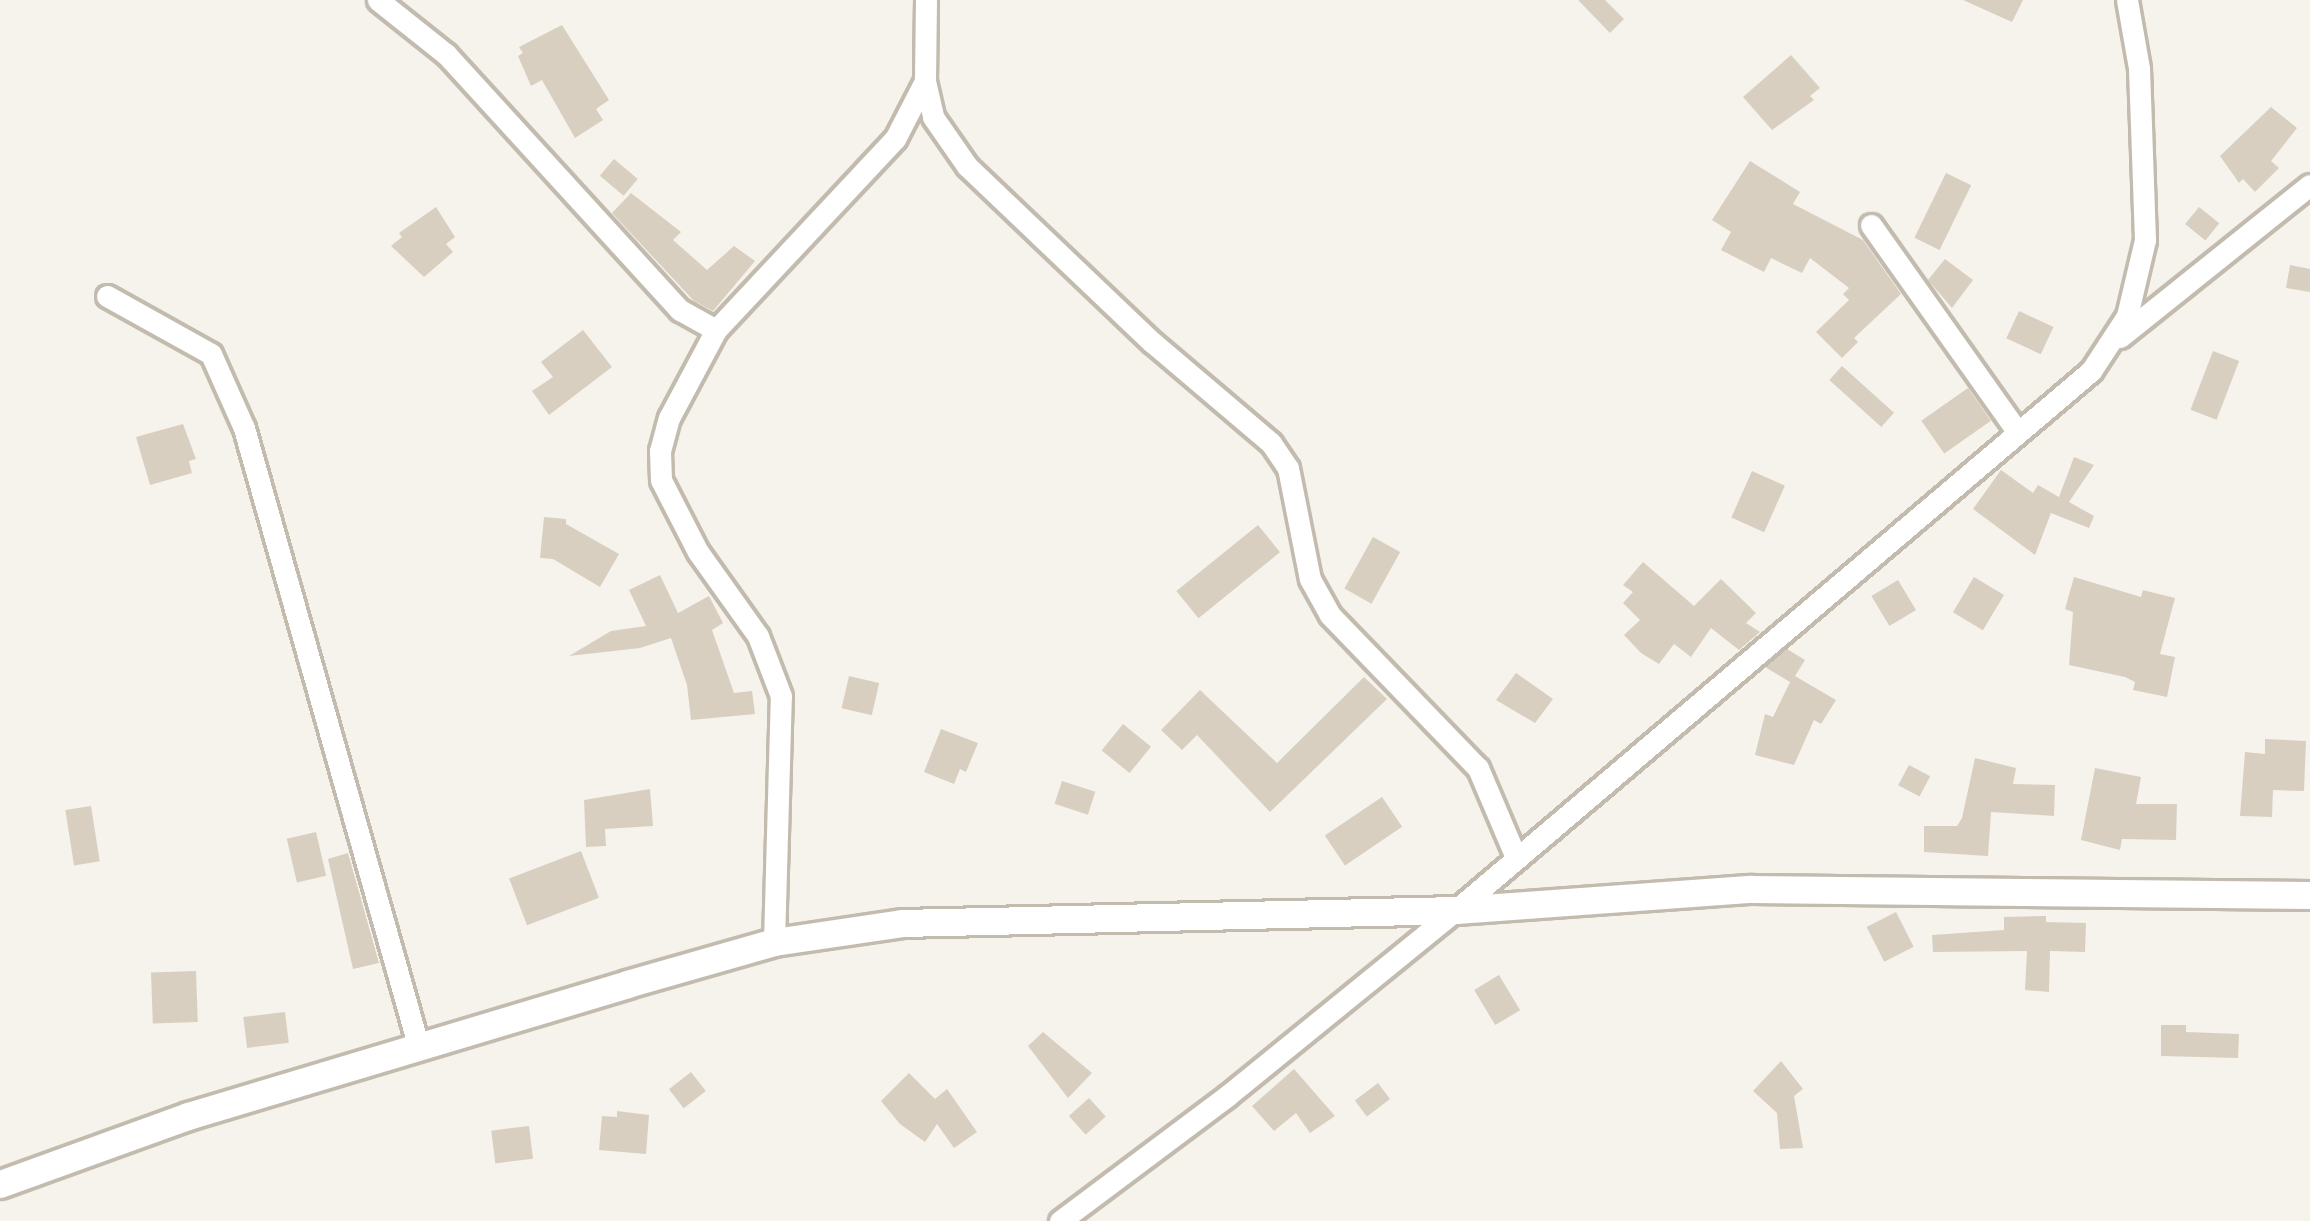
<!DOCTYPE html>
<style>
body{margin:0}
#map{position:relative;width:2310px;height:1221px;overflow:hidden;background:#f6f3ec;font-family:"Nunito Sans",sans-serif}
div>[style]{position:absolute}
[style*='--x']{left:calc(var(--x)*1px);top:calc(var(--y)*1px);width:calc(var(--w)*1px);rotate:calc(var(--a)*1deg)}
.building>*{inset:0;background:#d8cfc1;transform-origin:0 0}
.roads{filter:drop-shadow(3px 0 #c2bbae) drop-shadow(-3px 0 #c2bbae) drop-shadow(0 3px #c2bbae) drop-shadow(0 -3px #c2bbae)}
.minor>*{height:21px;margin:-10.5px;padding:0 10.5px;transform-origin:10.5px;border-radius:10.5px;background:#fff}
.tertiary>*{height:27px;margin:-13.5px;padding:0 13.5px;transform-origin:13.5px;border-radius:13.5px;background:#fff}
span{translate:-50% -50%;white-space:nowrap;text-align:center;line-height:1.15;-webkit-text-stroke:10px #fff;paint-order:stroke}
</style>
<div id="map">
<div class="building">
<i style="clip-path:polygon(1578px 0,1605px 0,1624px 19px,1610px 33px)"></i>
<i style="clip-path:polygon(1963px 0,2023px 0,2012px 22px)"></i>
<i style="clip-path:polygon(562px 25px,609px 100px,596px 109px,603px 120px,575px 138px,542px 80px,531px 86px,518px 56px,523px 53px,519px 47px)"></i>
<i style="clip-path:polygon(1791px 55px,1820px 88px,1810px 96px,1814px 100px,1772px 130px,1743px 97px)"></i>
<i style="clip-path:polygon(2271px 107px,2297px 128px,2271px 161px,2279px 168px,2255px 192px,2243px 179px,2239px 183px,2220px 156px)"></i>
<i style="left:614px;top:159px;width:31px;height:22px;rotate:40deg"></i>
<i style="clip-path:polygon(1750px 161px,1800px 192px,1793px 204px,1863px 240px,1901px 294px,1854px 338px,1858px 342px,1842px 358px,1816px 332px,1849px 300px,1843px 294px,1849px 288px,1810px 258px,1802px 273px,1771px 258px,1764px 272px,1721px 250px,1731px 232px,1712px 220px)"></i>
<i style="left:1946px;top:173px;width:28px;height:72px;rotate:26deg"></i>
<i style="clip-path:polygon(631px 193px,681px 232px,673px 240px,707px 270px,734px 246px,755px 261px,713px 311px,694px 301px,612px 213px)"></i>
<i style="clip-path:polygon(436px 207px,455px 237px,446px 244px,453px 252px,424px 277px,391px 246px,402px 237px,399px 233px)"></i>
<i style="left:2199px;top:207px;width:26px;height:22px;rotate:39deg"></i>
<i style="clip-path:polygon(1945px 259px,1973px 280px,1952px 308px,1928px 280px)"></i>
<i style="clip-path:polygon(2290px 265px,2310px 269px,2310px 292px,2286px 288px)"></i>
<i style="left:2019px;top:311px;width:38px;height:30px;rotate:25deg"></i>
<i style="clip-path:polygon(583px 330px,612px 367px,549px 415px,532px 391px,553px 377px,541px 362px)"></i>
<i style="left:2213px;top:351px;width:28px;height:63px;rotate:21deg"></i>
<i style="left:1842px;top:366px;width:70px;height:19px;rotate:42deg"></i>
<i style="left:1968px;top:388px;width:40px;height:57px;rotate:55deg"></i>
<i style="clip-path:polygon(183px 424px,196px 459px,189px 461px,192px 473px,150px 485px,136px 437px)"></i>
<i style="clip-path:polygon(2074px 457px,2094px 465px,2069px 502px,2094px 516px,2089px 528px,2051px 513px,2035px 555px,1973px 509px,2001px 470px,2033px 493px,2038px 485px,2059px 497px)"></i>
<i style="left:1752px;top:471px;width:36px;height:51px;rotate:24deg"></i>
<i style="clip-path:polygon(544px 517px,566px 519px,566px 524px,619px 554px,600px 587px,553px 559px,540px 558px)"></i>
<i style="left:1258px;top:525px;width:35px;height:105px;rotate:51deg"></i>
<i style="left:1373px;top:537px;width:31px;height:59px;rotate:29deg"></i>
<i style="clip-path:polygon(1643px 562px,1694px 606px,1721px 579px,1756px 613px,1746px 623px,1760px 632px,1739px 650px,1711px 628px,1691px 657px,1674px 644px,1659px 664px,1641px 653px,1624px 635px,1640px 620px,1623px 603px,1633px 592px,1623px 585px)"></i>
<i style="clip-path:polygon(660px 575px,678px 613px,709px 596px,723px 623px,712px 630px,734px 693px,752px 691px,755px 714px,691px 720px,687px 685px,671px 638px,640px 648px,569px 656px,611px 631px,646px 626px,629px 590px)"></i>
<i style="left:1974px;top:577px;width:35px;height:41px;rotate:31deg"></i>
<i style="clip-path:polygon(2074px 577px,2141px 597px,2143px 590px,2175px 598px,2160px 654px,2175px 657px,2167px 697px,2133px 690px,2135px 682px,2125px 677px,2069px 665px,2073px 612px,2065px 609px)"></i>
<i style="left:1898px;top:580px;width:35px;height:31px;rotate:59deg"></i>
<i style="clip-path:polygon(1787px 649px,1805px 660px,1795px 676px,1836px 700px,1821px 724px,1814px 720px,1794px 765px,1755px 755px,1765px 714px,1773px 717px,1790px 682px,1765px 667px)"></i>
<i style="clip-path:polygon(1516px 673px,1553px 699px,1535px 723px,1496px 700px)"></i>
<i style="left:849px;top:676px;width:31px;height:33px;rotate:13deg"></i>
<i style="clip-path:polygon(1364px 677px,1387px 699px,1270px 812px,1197px 735px,1182px 750px,1161px 730px,1200px 690px,1277px 763px)"></i>
<i style="left:1123px;top:724px;width:36px;height:34px;rotate:39deg"></i>
<i style="clip-path:polygon(941px 729px,978px 743px,966px 772px,960px 769px,954px 784px,924px 772px)"></i>
<i style="clip-path:polygon(2265px 739px,2306px 741px,2304px 791px,2273px 790px,2272px 817px,2240px 816px,2245px 752px,2265px 754px)"></i>
<i style="clip-path:polygon(1975px 758px,2016px 768px,2013px 784px,2055px 785px,2054px 816px,1991px 812px,1988px 856px,1924px 852px,1924px 826px,1957px 826px,1962px 818px)"></i>
<i style="left:1909px;top:765px;width:24px;height:23px;rotate:28deg"></i>
<i style="clip-path:polygon(2095px 768px,2141px 777px,2136px 804px,2177px 804px,2176px 840px,2122px 839px,2120px 850px,2081px 840px)"></i>
<i style="left:1062px;top:781px;width:35px;height:24px;rotate:18deg"></i>
<i style="clip-path:polygon(650px 789px,653px 826px,605px 829px,606px 846px,586px 847px,584px 800px)"></i>
<i style="left:1382px;top:797px;width:36px;height:69px;rotate:56deg"></i>
<i style="left:91px;top:806px;width:56px;height:26px;rotate:81deg"></i>
<i style="left:316px;top:832px;width:45px;height:30px;rotate:77deg"></i>
<i style="left:581px;top:851px;width:50px;height:77px;rotate:69deg"></i>
<i style="clip-path:polygon(348px 853px,379px 963px,353px 969px,328px 859px)"></i>
<i style="left:1896px;top:912px;width:39px;height:33px;rotate:63deg"></i>
<i style="clip-path:polygon(2046px 916px,2046px 922px,2086px 923px,2085px 952px,2050px 951px,2049px 992px,2025px 990px,2027px 951px,1933px 952px,1932px 935px,2004px 930px,2004px 917px)"></i>
<i style="left:196px;top:971px;width:51px;height:45px;rotate:88deg"></i>
<i style="left:1499px;top:975px;width:41px;height:29px;rotate:59deg"></i>
<i style="left:285px;top:1012px;width:31px;height:42px;rotate:83deg"></i>
<i style="clip-path:polygon(2161px 1025px,2186px 1025px,2186px 1032px,2239px 1034px,2238px 1058px,2161px 1056px)"></i>
<i style="clip-path:polygon(1043px 1032px,1092px 1073px,1068px 1098px,1028px 1046px)"></i>
<i style="clip-path:polygon(1781px 1061px,1803px 1089px,1794px 1096px,1803px 1148px,1780px 1149px,1777px 1113px,1753px 1091px)"></i>
<i style="clip-path:polygon(1294px 1069px,1335px 1116px,1310px 1133px,1296px 1113px,1274px 1131px,1252px 1106px)"></i>
<i style="left:691px;top:1072px;width:24px;height:28px;rotate:52deg"></i>
<i style="clip-path:polygon(909px 1073px,935px 1099px,947px 1089px,977px 1132px,954px 1148px,937px 1124px,925px 1142px,900px 1124px,881px 1101px)"></i>
<i style="left:1378px;top:1083px;width:20px;height:29px;rotate:53deg"></i>
<i style="left:1089px;top:1098px;width:25px;height:27px;rotate:48deg"></i>
<i style="clip-path:polygon(617px 1111px,649px 1115px,646px 1154px,599px 1150px,602px 1116px,617px 1117px)"></i>
<i style="left:529px;top:1126px;width:33px;height:38px;rotate:83deg"></i>
</div>
<div class="roads">
<div class="minor">
<i style="--x:378;--y:0;--w:87;--a:38.5"></i>
<i style="--x:446;--y:54;--w:347;--a:47.6"></i>
<i style="--x:680;--y:310;--w:41;--a:29.1"></i>
<i style="--x:925;--y:81;--w:37;--a:77"></i>
<i style="--x:933;--y:117;--w:60;--a:55.2"></i>
<i style="--x:967;--y:166;--w:255;--a:43.6"></i>
<i style="--x:1152;--y:342;--w:156;--a:40.3"></i>
<i style="--x:1271;--y:443;--w:30;--a:56"></i>
<i style="--x:1288;--y:468;--w:113;--a:78.8"></i>
<i style="--x:1310;--y:579;--w:41;--a:60.9"></i>
<i style="--x:1330;--y:615;--w:213;--a:46"></i>
<i style="--x:1478;--y:768;--w:95;--a:67"></i>
<i style="--x:1871;--y:225;--w:251;--a:54.7"></i>
<i style="--x:107;--y:296;--w:119;--a:29.1"></i>
<i style="--x:211;--y:354;--w:81;--a:66"></i>
<i style="--x:244;--y:428;--w:644;--a:74.24"></i>
<i style="--x:2120;--y:337;--w:243;--a:-38.7"></i>
<i style="--x:774;--y:942;--w:246;--a:-88.4"></i>
<i style="--x:781;--y:696;--w:64;--a:-111"></i>
<i style="--x:758;--y:636;--w:103;--a:-125.5"></i>
<i style="--x:698;--y:552;--w:81;--a:-117.2"></i>
<i style="--x:661;--y:480;--w:29;--a:-92"></i>
<i style="--x:660;--y:451;--w:34;--a:-75"></i>
<i style="--x:669;--y:418;--w:100;--a:-61.9"></i>
<i style="--x:716;--y:330;--w:262;--a:-46.9"></i>
<i style="--x:895;--y:139;--w:65;--a:-62.7"></i>
<i style="--x:925;--y:81;--w:81;--a:-89.3"></i>
<i style="--x:1060;--y:1221;--w:209;--a:-36.8"></i>
<i style="--x:1227;--y:1096;--w:295;--a:-39.1"></i>
<i style="--x:1456;--y:910;--w:833;--a:-40.33"></i>
<i style="--x:2091;--y:371;--w:66;--a:-56.8"></i>
<i style="--x:2127;--y:316;--w:78;--a:-76.7"></i>
<i style="--x:2145;--y:240;--w:172;--a:-92"></i>
<i style="--x:2139;--y:68;--w:69;--a:-100"></i>
</div>
<div class="tertiary">
<i style="--x:0;--y:1184;--w:200;--a:-19.9"></i>
<i style="--x:188;--y:1116;--w:458;--a:-16.7"></i>
<i style="--x:627;--y:984;--w:153;--a:-15.9"></i>
<i style="--x:774;--y:942;--w:129;--a:-8.4"></i>
<i style="--x:902;--y:923;--w:554;--a:-1.34"></i>
<i style="--x:1456;--y:910;--w:296;--a:-4.1"></i>
<i style="--x:1751;--y:889;--w:559;--a:0.61"></i>
</div>
</div>
</div>
